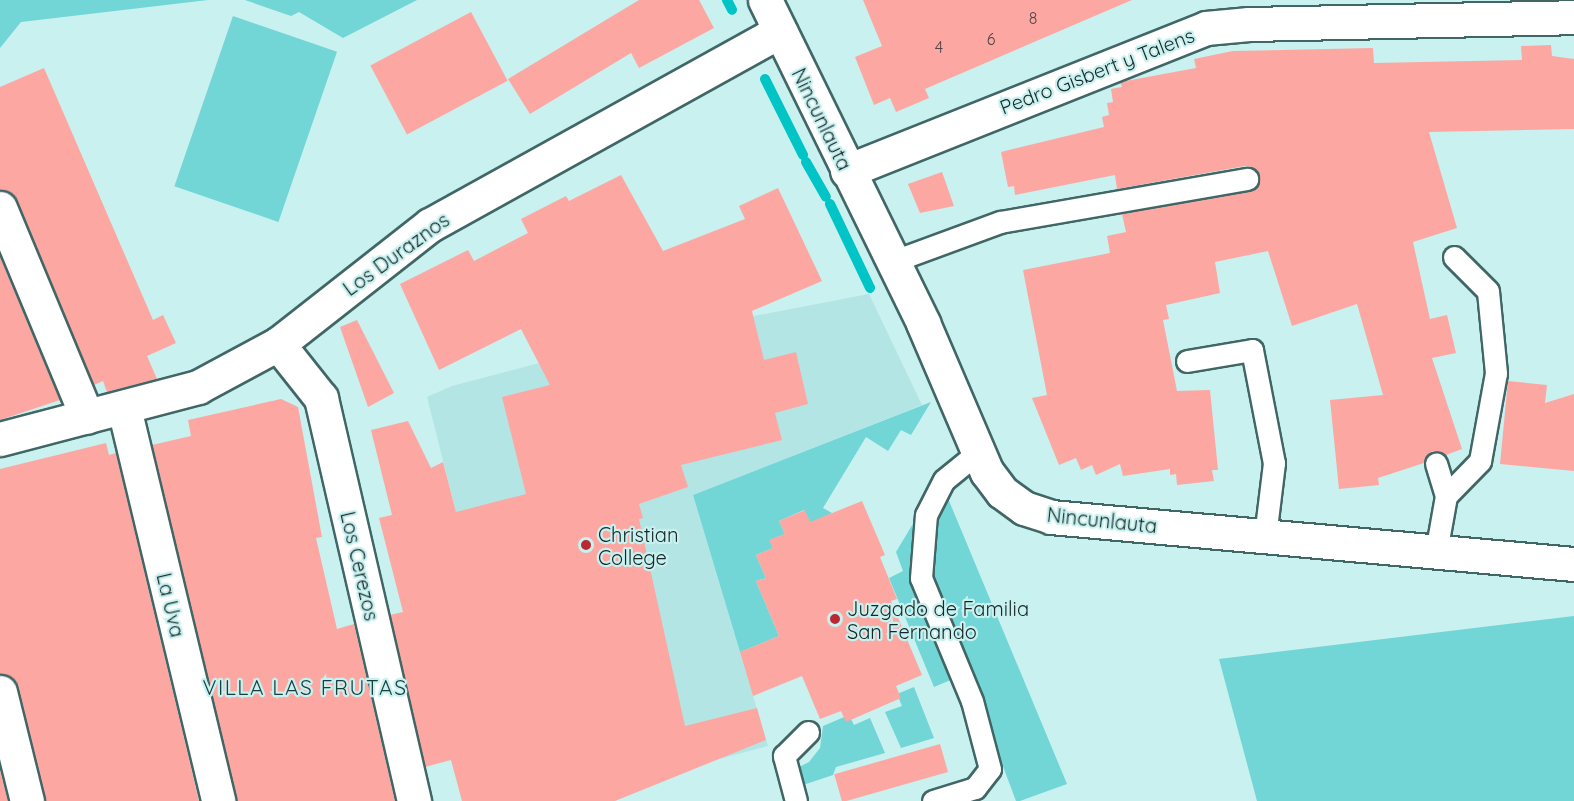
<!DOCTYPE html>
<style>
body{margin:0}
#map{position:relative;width:1574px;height:801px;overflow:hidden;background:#c8f1f0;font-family:Quicksand,sans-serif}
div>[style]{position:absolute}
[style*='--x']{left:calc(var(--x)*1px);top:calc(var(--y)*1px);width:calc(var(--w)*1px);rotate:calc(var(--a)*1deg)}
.built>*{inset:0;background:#b3e5e5}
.green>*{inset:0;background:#72d5d6;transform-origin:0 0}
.stream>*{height:10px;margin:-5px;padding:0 5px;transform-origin:5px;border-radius:5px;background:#00c4c6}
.building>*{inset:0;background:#fda7a2;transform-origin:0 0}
.roads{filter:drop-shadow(2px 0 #416666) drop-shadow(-2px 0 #416666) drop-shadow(0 2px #416666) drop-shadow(0 -2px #416666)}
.service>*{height:21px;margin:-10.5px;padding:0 10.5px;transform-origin:10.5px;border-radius:10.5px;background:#fff}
.minor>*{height:33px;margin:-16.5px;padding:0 16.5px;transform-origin:16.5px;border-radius:16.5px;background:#fff}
.tertiary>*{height:33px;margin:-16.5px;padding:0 16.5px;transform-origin:16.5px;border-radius:16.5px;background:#fff}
.dots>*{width:16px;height:16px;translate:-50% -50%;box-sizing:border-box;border:3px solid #c8f1f0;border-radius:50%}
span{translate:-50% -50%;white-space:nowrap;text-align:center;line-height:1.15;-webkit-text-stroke:4.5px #c8f1f0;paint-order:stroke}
.number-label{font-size:16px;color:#504645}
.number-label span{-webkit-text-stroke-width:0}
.street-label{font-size:20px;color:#172626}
.poi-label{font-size:20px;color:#172626}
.left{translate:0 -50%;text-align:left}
.neighbourhood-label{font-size:21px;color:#193e3e;letter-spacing:1.5px}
</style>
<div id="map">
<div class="built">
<i style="clip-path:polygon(869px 294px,922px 405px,693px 495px,768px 746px,641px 780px,529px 801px,427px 397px,452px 386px,623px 341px)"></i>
</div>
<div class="green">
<i style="clip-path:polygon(0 0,208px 0,21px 22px,0 48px)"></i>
<i style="clip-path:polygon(245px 0,417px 0,343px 38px,299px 12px,291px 16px)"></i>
<i style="left:233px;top:16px;width:110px;height:180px;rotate:19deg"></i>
<i style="clip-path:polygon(931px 402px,911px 435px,901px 430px,888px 451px,866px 437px,823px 508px,832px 513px,810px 523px,804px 510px,779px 521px,785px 534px,770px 540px,773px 548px,756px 555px,766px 578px,756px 581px,779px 636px,740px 652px,693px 495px)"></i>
<i style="clip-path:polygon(947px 496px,1067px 784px,1020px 801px,1016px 801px,933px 580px,930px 564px,936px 512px)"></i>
<i style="clip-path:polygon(920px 512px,914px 551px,953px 679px,934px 687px,889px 578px,903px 571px,896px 552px)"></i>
<i style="clip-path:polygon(1574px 616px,1574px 801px,1257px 801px,1219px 659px)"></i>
<i style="clip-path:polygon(914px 687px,934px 738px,901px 748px,885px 712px,902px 706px,897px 694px)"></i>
<i style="clip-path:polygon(849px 715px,854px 725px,870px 718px,885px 753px,836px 767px,833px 775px,800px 786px,797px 768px,809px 762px,820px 748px,823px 726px)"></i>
</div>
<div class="stream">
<i style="--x:727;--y:0;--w:11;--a:63"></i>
<i style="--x:765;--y:79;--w:85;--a:63.4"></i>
<i style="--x:806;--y:162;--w:40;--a:60.3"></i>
<i style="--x:830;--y:204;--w:93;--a:64.5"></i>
</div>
<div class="building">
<i style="clip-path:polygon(639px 0,699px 0,714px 28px,639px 68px,631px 53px,530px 114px,508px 79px)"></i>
<i style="clip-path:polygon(863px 0,1132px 0,925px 89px,929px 98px,896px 112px,890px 98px,874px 105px,855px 57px,882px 46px)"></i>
<i style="left:471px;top:12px;width:78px;height:114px;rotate:62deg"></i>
<i style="clip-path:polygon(1551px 45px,1552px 56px,1574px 59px,1574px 129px,1429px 132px,1457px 228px,1413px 242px,1430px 319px,1447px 315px,1456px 353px,1432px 358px,1462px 449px,1446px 455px,1432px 451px,1424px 463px,1378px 478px,1379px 485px,1339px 489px,1330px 400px,1383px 395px,1357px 304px,1292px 326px,1268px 251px,1215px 262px,1220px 293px,1166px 305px,1169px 319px,1163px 320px,1177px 391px,1210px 390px,1218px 470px,1212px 470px,1214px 481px,1177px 485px,1176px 474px,1170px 475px,1170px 469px,1123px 476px,1120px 464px,1096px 475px,1092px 465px,1081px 470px,1076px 458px,1059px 465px,1032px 398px,1047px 395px,1023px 270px,1110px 253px,1107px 236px,1126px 232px,1122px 214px,1249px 192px,1259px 184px,1259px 176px,1252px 167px,1245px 166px,1117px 189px,1115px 175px,1015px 195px,1014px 186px,1008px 187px,1001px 152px,1104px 127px,1102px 117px,1109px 115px,1107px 103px,1113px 102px,1111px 89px,1122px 87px,1120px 82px,1196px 68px,1194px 59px,1233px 51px,1373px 48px,1374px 63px,1522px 60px,1521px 46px)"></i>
<i style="clip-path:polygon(44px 68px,153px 320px,163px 315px,176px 343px,147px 356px,157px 379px,107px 392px,103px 381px,94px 385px,17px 201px,11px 193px,0 190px,0 87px)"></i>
<i style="clip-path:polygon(942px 172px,954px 206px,920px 213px,908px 184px)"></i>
<i style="clip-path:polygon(621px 175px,663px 251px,745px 219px,739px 206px,778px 188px,822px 281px,752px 311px,764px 360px,796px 352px,808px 404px,775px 413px,782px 440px,681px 465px,688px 487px,639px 504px,643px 518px,639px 519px,685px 726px,757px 708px,766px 740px,615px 801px,462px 801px,451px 760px,425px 767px,390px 615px,403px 612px,379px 518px,392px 515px,371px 430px,408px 421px,431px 468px,443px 462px,456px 512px,526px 494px,502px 397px,550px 385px,521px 329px,439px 370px,400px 284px,468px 250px,474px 261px,528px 233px,521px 219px,566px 196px,569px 201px)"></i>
<i style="clip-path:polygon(0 257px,60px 400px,0 420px)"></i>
<i style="clip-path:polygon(357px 320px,394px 393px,368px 407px,340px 327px)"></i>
<i style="clip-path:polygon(1508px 381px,1547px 385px,1545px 403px,1574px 394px,1574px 471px,1500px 464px)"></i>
<i style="clip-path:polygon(281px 399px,298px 407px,322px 537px,316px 538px,337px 629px,354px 624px,395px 801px,236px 801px,152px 445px,191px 436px,188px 420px)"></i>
<i style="clip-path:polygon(106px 443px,109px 455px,116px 453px,199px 801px,45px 801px,18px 687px,13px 679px,0 674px,0 469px)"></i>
<i style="clip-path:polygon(862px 501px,885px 555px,880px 557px,897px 599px,891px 601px,922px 675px,896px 686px,901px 698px,846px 722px,841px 711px,820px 719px,802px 676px,753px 696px,740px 652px,779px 636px,756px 581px,766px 578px,756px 555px,773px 548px,769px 540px,785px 534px,779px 521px,805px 510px,810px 522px)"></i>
<i style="left:940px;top:744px;width:29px;height:110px;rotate:74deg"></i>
<i style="clip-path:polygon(0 770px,8px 801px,0 801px)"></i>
</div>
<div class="roads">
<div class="service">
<i style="--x:894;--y:261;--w:113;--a:-20.2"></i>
<i style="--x:1000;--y:222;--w:251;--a:-9.9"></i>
<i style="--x:1187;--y:361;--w:66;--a:-9.6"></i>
<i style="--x:1252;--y:350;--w:115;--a:79"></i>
<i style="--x:1274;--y:463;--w:74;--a:97"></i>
<i style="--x:1446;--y:496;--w:49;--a:-45.8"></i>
<i style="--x:1480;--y:461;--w:89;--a:-79.7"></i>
<i style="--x:1496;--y:373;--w:82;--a:-95.6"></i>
<i style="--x:1488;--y:291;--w:48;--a:-135"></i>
<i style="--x:1436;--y:552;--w:57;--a:-79.9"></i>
<i style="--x:1446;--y:496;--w:34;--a:-107"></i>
<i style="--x:796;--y:801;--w:47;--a:-104.9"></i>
<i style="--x:784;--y:756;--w:34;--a:-45"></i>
<i style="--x:933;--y:801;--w:44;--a:-17.2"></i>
<i style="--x:975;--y:788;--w:24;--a:-52"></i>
<i style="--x:990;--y:769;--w:70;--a:-104.8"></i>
<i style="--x:972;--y:701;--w:133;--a:-112.5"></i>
<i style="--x:921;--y:578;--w:63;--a:-85.5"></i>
<i style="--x:926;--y:515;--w:39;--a:-63"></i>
<i style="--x:944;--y:480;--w:43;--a:-39.3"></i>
</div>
<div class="minor">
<i style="--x:847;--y:171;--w:386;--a:-21.7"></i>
<i style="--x:1206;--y:28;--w:43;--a:-5.3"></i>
<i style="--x:1249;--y:24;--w:325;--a:-1.2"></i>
<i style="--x:0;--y:208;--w:226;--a:67.4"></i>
<i style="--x:278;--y:344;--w:69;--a:51.5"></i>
<i style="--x:321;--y:398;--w:414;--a:77"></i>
<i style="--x:124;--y:408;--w:404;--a:76.5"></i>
<i style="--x:0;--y:439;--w:205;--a:-14.7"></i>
<i style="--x:198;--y:387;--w:91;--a:-28.3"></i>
<i style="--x:278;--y:344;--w:193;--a:-38.1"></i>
<i style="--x:430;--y:225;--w:400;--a:-29"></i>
<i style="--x:0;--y:692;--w:112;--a:76.1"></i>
</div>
<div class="tertiary">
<i style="--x:765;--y:0;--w:360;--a:63.9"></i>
<i style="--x:923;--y:323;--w:162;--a:66.8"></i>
<i style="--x:987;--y:472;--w:25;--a:53"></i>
<i style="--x:1002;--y:492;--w:27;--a:36"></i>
<i style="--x:1024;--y:508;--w:28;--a:18"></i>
<i style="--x:1051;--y:517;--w:525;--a:5.14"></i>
</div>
</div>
<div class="dots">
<i style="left:586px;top:545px;background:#b92931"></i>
<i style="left:835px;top:619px;background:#b92931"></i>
</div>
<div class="number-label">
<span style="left:1033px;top:18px">8</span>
<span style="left:991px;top:39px">6</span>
<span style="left:939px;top:47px">4</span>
</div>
<div class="street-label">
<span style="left:1097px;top:71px;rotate:-21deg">Pedro Gisbert y Talens</span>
<span style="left:822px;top:119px;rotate:64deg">Nincunlauta</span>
<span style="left:396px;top:254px;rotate:-36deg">Los Duraznos</span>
<span style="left:1102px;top:520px;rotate:6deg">Nincunlauta</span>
<span style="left:360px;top:566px;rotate:77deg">Los Cerezos</span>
<span style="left:171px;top:605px;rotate:77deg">La Uva</span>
</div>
<div class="poi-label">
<span class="left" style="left:598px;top:546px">Christian<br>College</span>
<span class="left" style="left:847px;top:620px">Juzgado de Familia<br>San Fernando</span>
</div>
<div class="neighbourhood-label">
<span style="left:305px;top:687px">VILLA LAS FRUTAS</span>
</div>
</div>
